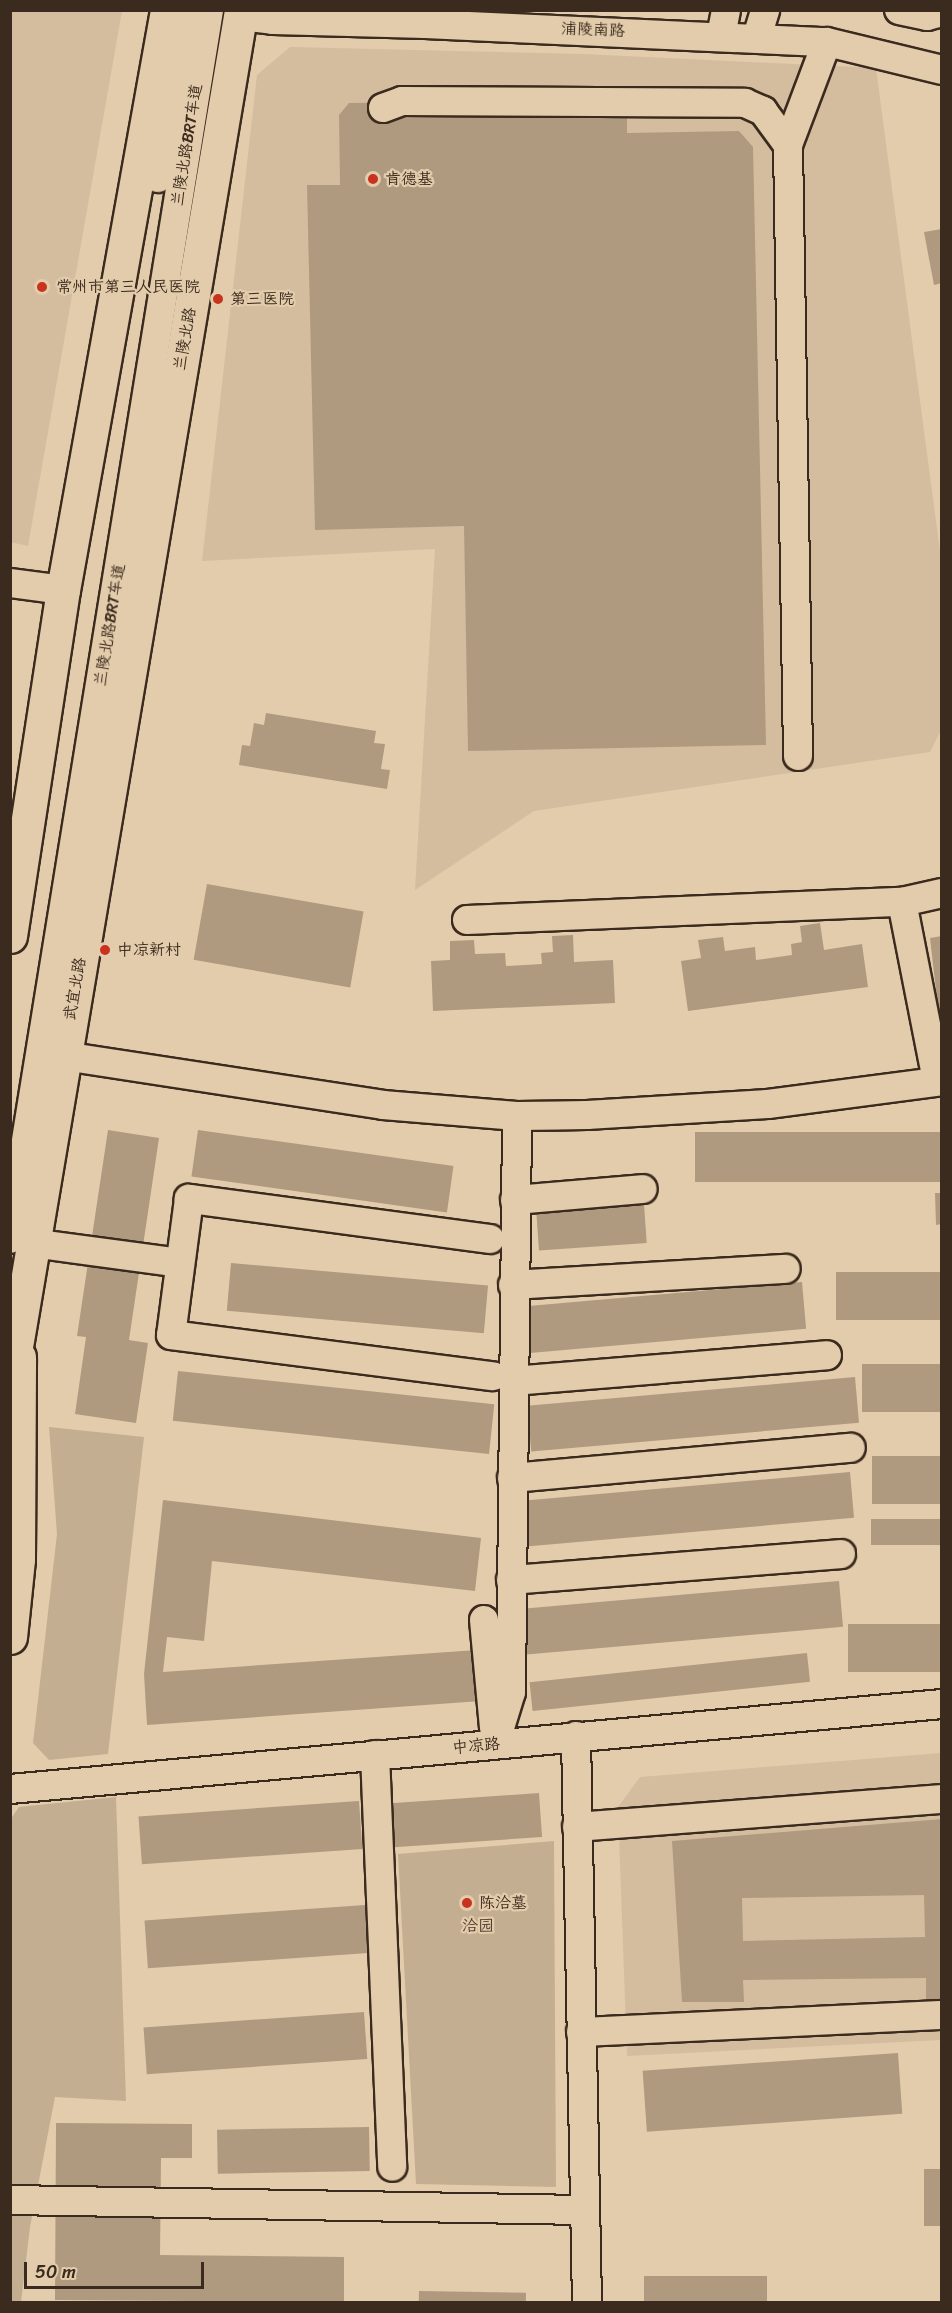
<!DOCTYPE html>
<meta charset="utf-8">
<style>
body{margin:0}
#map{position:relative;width:952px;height:2313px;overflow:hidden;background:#e2ccab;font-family:Sriracha,"LXGW WenKai TC",sans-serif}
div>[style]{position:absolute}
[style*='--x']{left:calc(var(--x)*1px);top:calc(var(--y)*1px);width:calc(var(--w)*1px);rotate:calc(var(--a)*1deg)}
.built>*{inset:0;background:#d3bd9e}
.green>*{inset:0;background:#c4ae91}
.building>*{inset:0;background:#af9a80;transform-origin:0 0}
.roads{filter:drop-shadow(2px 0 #3b2a1e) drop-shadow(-2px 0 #3b2a1e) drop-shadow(0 2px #3b2a1e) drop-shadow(0 -2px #3b2a1e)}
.minor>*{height:28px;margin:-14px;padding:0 14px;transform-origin:14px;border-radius:14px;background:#e2ccab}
.major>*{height:33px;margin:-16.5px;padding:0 16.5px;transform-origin:16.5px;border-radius:16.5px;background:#e2ccab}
.dots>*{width:16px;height:16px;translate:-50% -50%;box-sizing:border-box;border:3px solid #e2ccab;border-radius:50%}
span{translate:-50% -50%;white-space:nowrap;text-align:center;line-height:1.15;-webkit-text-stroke:4.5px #e2ccab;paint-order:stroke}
.street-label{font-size:16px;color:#3b2a1e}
.poi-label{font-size:16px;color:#3b2a1e}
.left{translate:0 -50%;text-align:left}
.park-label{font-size:16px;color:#49372a}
.frame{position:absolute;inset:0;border:12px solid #3b2a1e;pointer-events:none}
.scale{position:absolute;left:24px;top:2262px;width:180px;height:27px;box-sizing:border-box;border:3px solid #3b2a1e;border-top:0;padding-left:8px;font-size:18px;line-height:21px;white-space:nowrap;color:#3b2a1e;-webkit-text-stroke:4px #e2ccab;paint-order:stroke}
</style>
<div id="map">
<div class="built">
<i style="clip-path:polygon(10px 11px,122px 11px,28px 546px,10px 542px)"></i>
<i style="clip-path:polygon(290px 47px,584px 54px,876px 68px,941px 559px,941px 730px,930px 752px,534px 811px,415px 890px,435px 549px,202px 561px,257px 75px)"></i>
<i style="clip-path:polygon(941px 1753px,941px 2040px,627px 2056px,618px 1807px,640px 1777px)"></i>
</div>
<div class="green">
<i style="clip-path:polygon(49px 1427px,144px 1437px,108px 1754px,49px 1760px,33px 1743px,57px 1534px)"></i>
<i style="clip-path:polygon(116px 1797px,126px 2101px,55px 2097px,30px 2227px,21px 2302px,10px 2302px,10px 1820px,19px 1807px)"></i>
<i style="clip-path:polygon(554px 1841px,556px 2187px,416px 2184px,398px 1854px)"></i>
</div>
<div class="building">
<i style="clip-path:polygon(627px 100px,627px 133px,739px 131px,753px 147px,766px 745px,468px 751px,464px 526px,315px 530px,307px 185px,340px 185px,339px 115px,349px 103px)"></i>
<i style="clip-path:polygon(942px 229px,942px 283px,934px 285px,924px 232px)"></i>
<i style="clip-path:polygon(266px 713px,376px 731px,374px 743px,385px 744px,381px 769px,390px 770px,387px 789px,239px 765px,242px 745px,250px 746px,254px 723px,264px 725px)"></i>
<i style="left:207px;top:884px;width:159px;height:77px;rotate:10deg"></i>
<i style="clip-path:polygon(820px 923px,824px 950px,862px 944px,868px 987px,688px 1011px,681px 961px,701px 958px,698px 940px,723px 937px,725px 951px,755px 947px,756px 960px,792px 955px,791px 944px,802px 942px,800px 926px)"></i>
<i style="clip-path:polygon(573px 935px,574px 962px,613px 960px,615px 1003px,433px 1011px,431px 961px,450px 960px,450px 941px,474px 940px,475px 954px,505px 953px,506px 966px,542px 964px,541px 953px,553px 952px,552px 936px)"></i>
<i style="clip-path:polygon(942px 936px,942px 1016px,939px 1016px,930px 938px)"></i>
<i style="clip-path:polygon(108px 1130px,159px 1138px,129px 1340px,148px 1343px,136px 1423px,75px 1414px,86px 1337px,77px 1336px)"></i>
<i style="left:198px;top:1130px;width:258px;height:47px;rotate:8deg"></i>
<i style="left:942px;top:1132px;width:50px;height:247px;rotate:90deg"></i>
<i style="clip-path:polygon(935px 1193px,942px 1193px,942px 1224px,936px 1225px)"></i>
<i style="left:644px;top:1204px;width:39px;height:108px;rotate:86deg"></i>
<i style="left:231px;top:1263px;width:258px;height:48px;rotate:5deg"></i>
<i style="left:942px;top:1272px;width:48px;height:106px;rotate:90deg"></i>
<i style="left:802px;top:1282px;width:47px;height:280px;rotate:85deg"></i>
<i style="left:942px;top:1364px;width:48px;height:80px;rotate:90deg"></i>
<i style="left:178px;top:1371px;width:318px;height:50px;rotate:6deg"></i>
<i style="left:855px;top:1377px;width:46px;height:329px;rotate:85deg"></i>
<i style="left:942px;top:1456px;width:48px;height:70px;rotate:90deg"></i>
<i style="left:850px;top:1472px;width:46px;height:329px;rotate:85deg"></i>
<i style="clip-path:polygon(163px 1500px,481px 1538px,475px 1591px,212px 1561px,204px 1641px,167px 1637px,163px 1672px,477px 1650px,481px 1701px,147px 1725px,144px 1674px)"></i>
<i style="left:942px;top:1519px;width:26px;height:71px;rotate:90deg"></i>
<i style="left:839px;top:1581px;width:46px;height:329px;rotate:85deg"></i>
<i style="left:942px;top:1624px;width:48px;height:94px;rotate:90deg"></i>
<i style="left:807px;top:1653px;width:29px;height:279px;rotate:84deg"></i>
<i style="left:539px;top:1793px;width:44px;height:152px;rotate:86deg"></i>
<i style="left:359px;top:1801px;width:48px;height:221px;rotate:86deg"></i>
<i style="clip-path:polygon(evenodd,942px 1819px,942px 2003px,926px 2003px,926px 1978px,743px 1980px,744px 2002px,682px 2002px,672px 1841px,942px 1819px,924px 1895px,925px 1937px,743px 1941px,742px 1898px,924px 1895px)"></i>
<i style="left:365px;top:1905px;width:48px;height:221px;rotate:86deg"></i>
<i style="left:364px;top:2012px;width:47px;height:221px;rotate:86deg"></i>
<i style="left:898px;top:2053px;width:61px;height:256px;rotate:86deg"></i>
<i style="clip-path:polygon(56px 2123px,192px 2124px,192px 2158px,161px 2158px,160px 2255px,344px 2257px,344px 2302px,55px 2300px)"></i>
<i style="left:369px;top:2127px;width:44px;height:152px;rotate:89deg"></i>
<i style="left:924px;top:2169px;width:18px;height:57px"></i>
<i style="left:644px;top:2276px;width:123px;height:26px"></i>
<i style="left:419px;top:2291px;width:107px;height:11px;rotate:1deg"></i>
</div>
<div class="roads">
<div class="minor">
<i style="--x:899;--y:10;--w:29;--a:12"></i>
<i style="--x:927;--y:16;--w:16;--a:-15"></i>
<i style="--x:241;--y:16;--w:32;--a:7"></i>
<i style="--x:273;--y:20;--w:152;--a:1.5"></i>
<i style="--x:425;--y:24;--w:402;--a:2.6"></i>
<i style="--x:827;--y:42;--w:118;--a:13.7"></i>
<i style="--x:721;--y:36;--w:26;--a:-79"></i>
<i style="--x:757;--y:37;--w:28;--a:-73"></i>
<i style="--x:383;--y:108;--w:20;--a:-20"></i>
<i style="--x:402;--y:101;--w:343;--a:0.3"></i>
<i style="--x:745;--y:103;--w:20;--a:24"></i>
<i style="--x:763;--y:111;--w:42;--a:53.7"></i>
<i style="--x:788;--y:145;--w:611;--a:89.06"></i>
<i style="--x:788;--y:145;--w:110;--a:-69.3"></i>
<i style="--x:158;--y:178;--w:171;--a:-79.5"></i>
<i style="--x:10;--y:583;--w:53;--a:7.5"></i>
<i style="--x:902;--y:902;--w:182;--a:78.9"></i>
<i style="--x:467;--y:920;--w:435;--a:-2.4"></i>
<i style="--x:902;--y:902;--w:41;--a:-12.7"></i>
<i style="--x:64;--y:1056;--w:323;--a:8.7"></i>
<i style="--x:383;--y:1105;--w:134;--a:4.7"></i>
<i style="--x:517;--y:1116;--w:70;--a:-0.8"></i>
<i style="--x:587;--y:1115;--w:181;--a:-3.5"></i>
<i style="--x:768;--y:1104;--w:176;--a:-7.5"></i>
<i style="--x:515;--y:1200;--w:128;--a:-4.9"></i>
<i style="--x:10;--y:1239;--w:1245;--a:-80.8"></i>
<i style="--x:490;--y:1239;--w:304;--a:-172.4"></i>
<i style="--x:189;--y:1199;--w:137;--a:97.5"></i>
<i style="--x:171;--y:1335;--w:325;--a:7.3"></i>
<i style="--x:32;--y:1243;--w:149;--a:7.7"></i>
<i style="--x:513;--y:1285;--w:273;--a:-3.4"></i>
<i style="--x:513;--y:1381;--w:315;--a:-4.7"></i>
<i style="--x:512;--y:1478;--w:340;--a:-5.1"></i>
<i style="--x:511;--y:1580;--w:331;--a:-4.5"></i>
<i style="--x:484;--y:1620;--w:108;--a:84.7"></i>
<i style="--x:576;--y:1736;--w:566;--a:88.89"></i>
<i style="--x:495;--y:1744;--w:54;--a:-72.9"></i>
<i style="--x:511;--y:1692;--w:576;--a:-89.4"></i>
<i style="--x:375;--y:1755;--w:412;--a:87.6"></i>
<i style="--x:10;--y:1789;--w:936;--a:-5.21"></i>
<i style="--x:577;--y:1827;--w:366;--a:-4.4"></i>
<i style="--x:581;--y:2032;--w:361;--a:-2.7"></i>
<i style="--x:10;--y:2200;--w:575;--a:1"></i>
</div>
<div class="major">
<i style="--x:10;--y:936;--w:350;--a:-81.3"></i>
<i style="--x:63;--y:590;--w:589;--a:-79.83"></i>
<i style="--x:10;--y:1382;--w:1391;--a:-80.44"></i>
<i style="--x:10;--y:1637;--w:78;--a:-84.1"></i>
<i style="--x:18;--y:1559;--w:202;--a:-89.7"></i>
</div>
</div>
<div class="dots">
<i style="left:373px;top:179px;background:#c8321e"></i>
<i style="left:42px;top:287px;background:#c8321e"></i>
<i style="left:218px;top:299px;background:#c8321e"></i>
<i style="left:105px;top:950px;background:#c8321e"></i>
<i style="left:467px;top:1903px;background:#c8321e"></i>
</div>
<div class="street-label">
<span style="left:593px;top:30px;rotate:2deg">浦陵南路</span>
<span style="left:187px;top:145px;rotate:-81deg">兰陵北路BRT车道</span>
<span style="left:185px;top:339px;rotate:-80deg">兰陵北路</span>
<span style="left:110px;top:625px;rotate:-81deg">兰陵北路BRT车道</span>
<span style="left:75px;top:989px;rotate:-80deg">武宜北路</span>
<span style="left:476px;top:1746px;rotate:-5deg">中凉路</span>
</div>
<div class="poi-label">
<span class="left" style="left:385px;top:179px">肯德基</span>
<span class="left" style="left:56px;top:287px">常州市第三人民医院</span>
<span class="left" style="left:230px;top:299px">第三医院</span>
<span class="left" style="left:117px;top:950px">中凉新村</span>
<span class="left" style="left:479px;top:1903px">陈洽墓</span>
</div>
<div class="park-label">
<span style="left:478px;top:1926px">洽园</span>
</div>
<div class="frame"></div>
<div class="scale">50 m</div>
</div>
